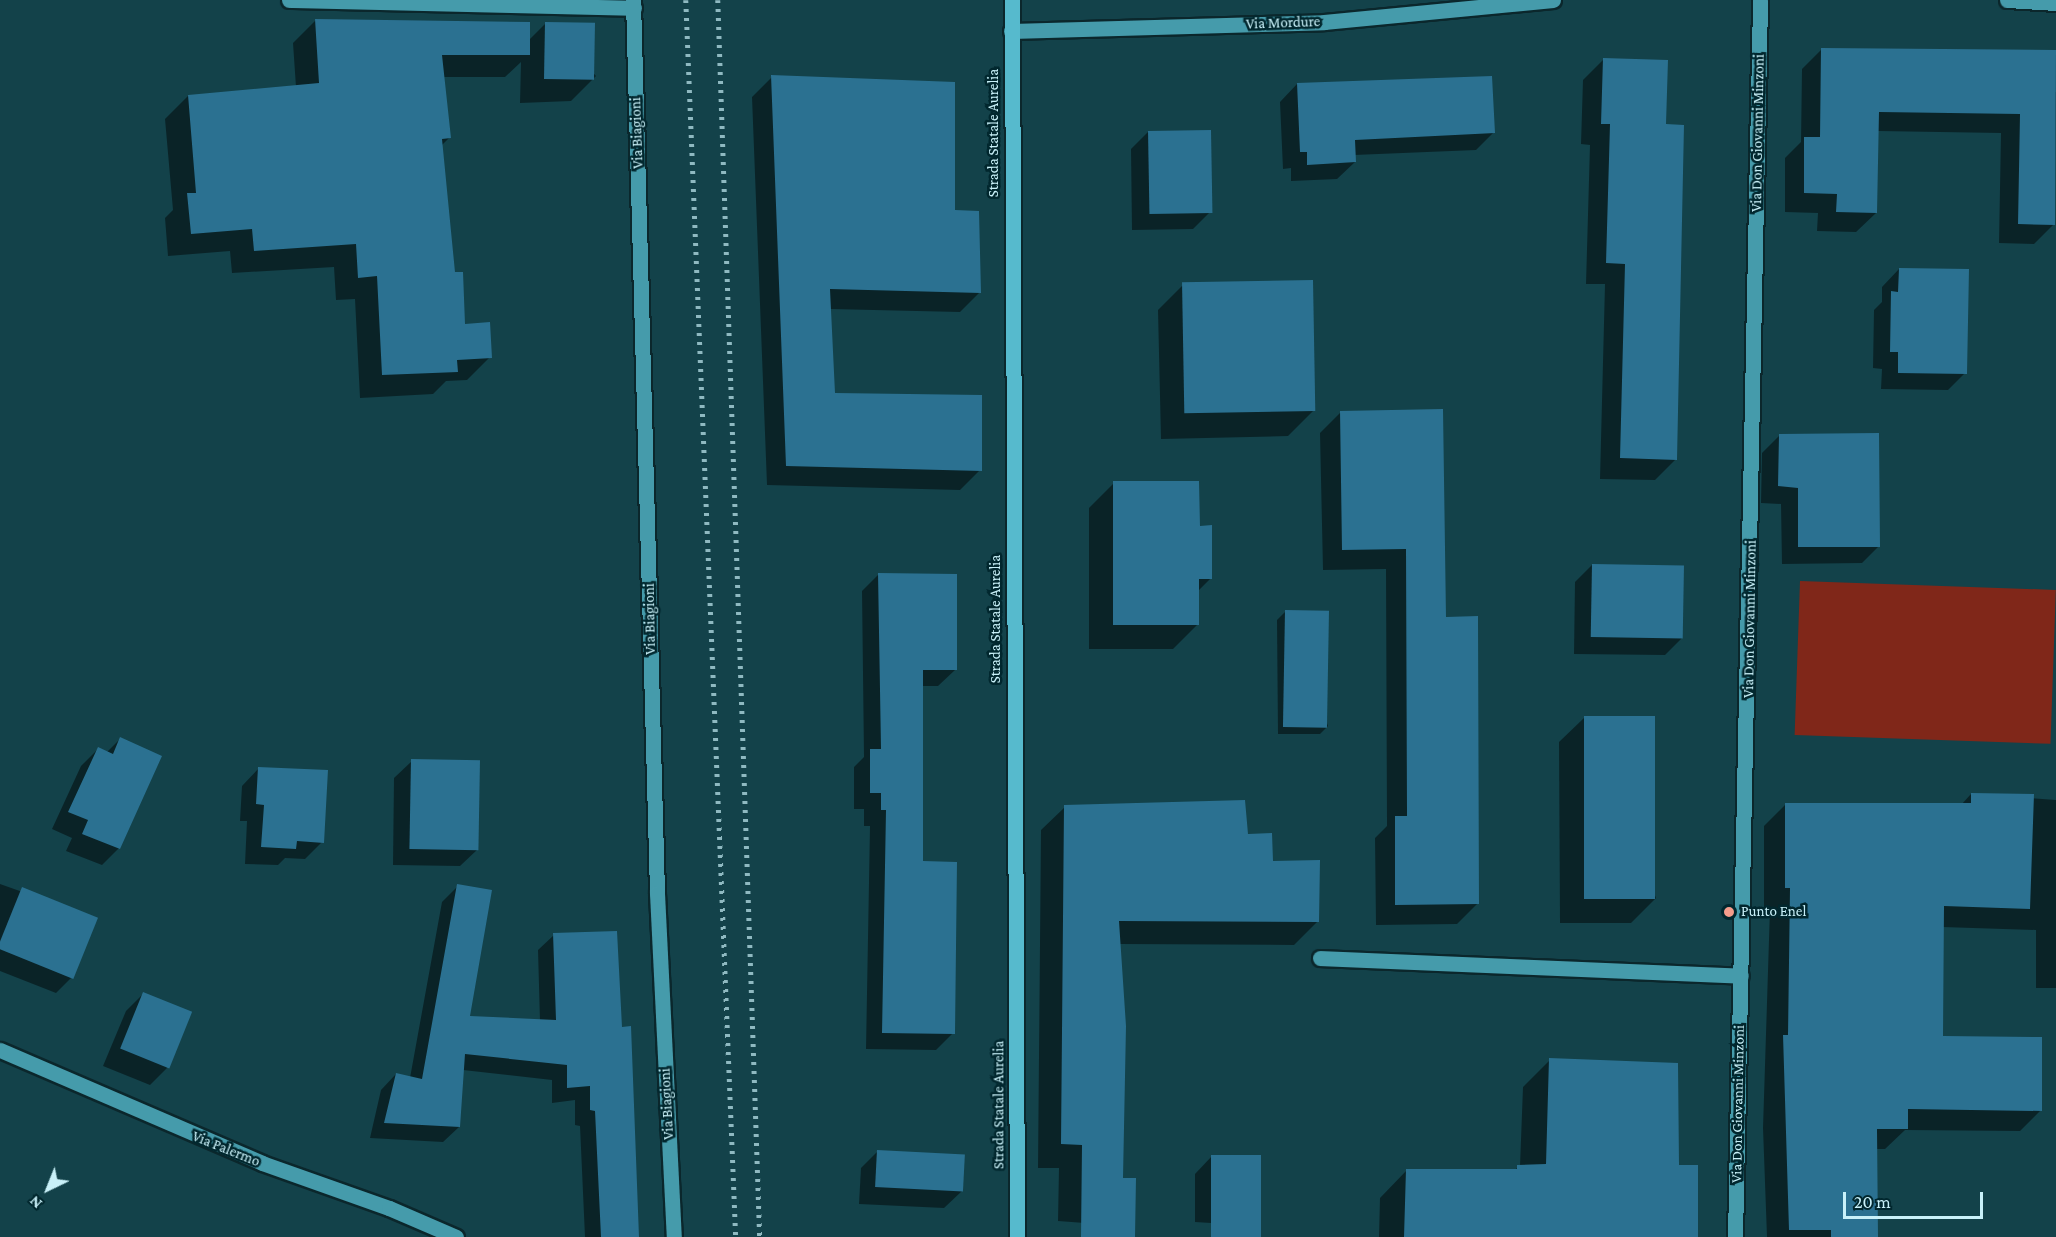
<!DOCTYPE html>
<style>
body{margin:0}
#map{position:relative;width:2056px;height:1237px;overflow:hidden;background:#13424a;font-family:"Crimson Pro",serif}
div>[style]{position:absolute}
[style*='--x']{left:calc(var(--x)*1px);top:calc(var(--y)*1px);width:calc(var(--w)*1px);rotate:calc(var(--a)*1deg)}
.green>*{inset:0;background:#802719;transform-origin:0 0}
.shadow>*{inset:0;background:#0007}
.building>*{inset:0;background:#2b7191;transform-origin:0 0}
.roads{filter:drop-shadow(2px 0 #0b272c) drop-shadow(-2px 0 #0b272c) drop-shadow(0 2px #0b272c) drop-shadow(0 -2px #0b272c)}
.minor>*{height:15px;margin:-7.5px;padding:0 7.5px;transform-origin:7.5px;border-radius:7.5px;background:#459bab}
.major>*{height:15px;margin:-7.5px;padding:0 7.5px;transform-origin:7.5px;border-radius:7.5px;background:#56bacd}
.rail>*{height:4.5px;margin-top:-2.25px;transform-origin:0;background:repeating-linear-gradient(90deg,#8fb9c1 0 3px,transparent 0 9px)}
.dots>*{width:16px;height:16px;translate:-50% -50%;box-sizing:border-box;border:3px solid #01272e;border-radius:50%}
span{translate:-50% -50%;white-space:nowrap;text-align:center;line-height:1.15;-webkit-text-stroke:5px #01272e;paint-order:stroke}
.street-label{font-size:15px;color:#c9f1f9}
.poi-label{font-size:15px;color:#c9f1f9}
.left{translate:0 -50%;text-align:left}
.north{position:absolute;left:18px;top:1159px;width:60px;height:60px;-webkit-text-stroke:4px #01272e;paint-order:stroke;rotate:223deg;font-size:16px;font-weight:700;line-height:24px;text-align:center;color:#c9f1f9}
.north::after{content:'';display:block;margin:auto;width:21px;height:27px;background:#c9f1f9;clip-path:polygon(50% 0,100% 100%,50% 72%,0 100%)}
.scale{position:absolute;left:1843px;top:1192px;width:140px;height:27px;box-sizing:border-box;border:3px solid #c9f1f9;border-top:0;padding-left:8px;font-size:18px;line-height:21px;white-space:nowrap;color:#c9f1f9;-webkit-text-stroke:4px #01272e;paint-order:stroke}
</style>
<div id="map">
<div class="green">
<i style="left:1800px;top:581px;width:256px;height:154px;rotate:2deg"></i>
</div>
<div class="shadow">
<i style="clip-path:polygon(316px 20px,528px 41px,546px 23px,596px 76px,571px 101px,520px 103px,521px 62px,505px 77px,443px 77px,449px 138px,441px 146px,454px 274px,464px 326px,490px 357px,467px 380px,446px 381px,433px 394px,360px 398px,355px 299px,336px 300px,334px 267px,232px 273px,230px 251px,168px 256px,165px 218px,173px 210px,165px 119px,188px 96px,296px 87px,293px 43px)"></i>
<i style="clip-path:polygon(1822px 49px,2056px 92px,2054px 224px,2034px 244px,1999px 243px,2001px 133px,1878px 131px,1876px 213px,1856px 232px,1817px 231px,1818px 213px,1785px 212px,1785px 158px,1801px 142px,1802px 69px)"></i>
<i style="clip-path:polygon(1604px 59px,1676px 459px,1655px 480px,1600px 479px,1605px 284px,1586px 284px,1590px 145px,1581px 144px,1583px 80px)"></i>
<i style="clip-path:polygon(772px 77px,953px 212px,980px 292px,960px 312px,830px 309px,834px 395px,980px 470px,960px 490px,767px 485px,752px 97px)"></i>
<i style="clip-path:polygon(1297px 84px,1493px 133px,1476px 150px,1354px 155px,1355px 162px,1337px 179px,1291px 181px,1291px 168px,1283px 169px,1280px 102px)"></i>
<i style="clip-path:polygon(1148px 132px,1210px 212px,1193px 229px,1132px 230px,1131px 149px)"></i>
<i style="clip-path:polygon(1899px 269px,1965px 373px,1948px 390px,1881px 389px,1882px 369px,1873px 368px,1874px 310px,1882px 302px,1882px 287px)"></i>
<i style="clip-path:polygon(1183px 285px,1313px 411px,1288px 436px,1161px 439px,1158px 310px)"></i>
<i style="clip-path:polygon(1341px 412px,1444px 618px,1478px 903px,1457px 924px,1376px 925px,1375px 838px,1387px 826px,1386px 569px,1323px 570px,1320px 433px)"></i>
<i style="clip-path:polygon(1779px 436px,1879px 546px,1862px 563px,1782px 564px,1781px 504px,1761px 503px,1762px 453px)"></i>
<i style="clip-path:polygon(1114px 483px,1198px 527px,1210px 579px,1198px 591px,1198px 624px,1173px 649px,1089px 649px,1089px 508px)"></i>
<i style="clip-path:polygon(1592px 565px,1682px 638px,1665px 655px,1574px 654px,1575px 582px)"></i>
<i style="clip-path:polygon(879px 574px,955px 670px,938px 686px,922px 686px,922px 863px,953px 1033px,936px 1050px,866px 1049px,870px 826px,864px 826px,864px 809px,854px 809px,854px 767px,864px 757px,862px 591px)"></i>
<i style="clip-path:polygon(1285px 612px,1328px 726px,1320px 734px,1278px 734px,1277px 620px)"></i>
<i style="clip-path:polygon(1584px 718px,1656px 898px,1631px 923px,1560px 923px,1559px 742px)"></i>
<i style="clip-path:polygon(120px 739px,119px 848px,102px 865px,66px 851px,72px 838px,52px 829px,81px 766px,98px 749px,106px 753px)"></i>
<i style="clip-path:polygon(412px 761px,478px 849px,460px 866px,393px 865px,394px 778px)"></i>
<i style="clip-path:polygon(259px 768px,322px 842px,305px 859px,285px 858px,278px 865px,245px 864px,247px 821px,240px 821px,242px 786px)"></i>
<i style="clip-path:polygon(1971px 794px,2056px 800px,2056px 988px,2036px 988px,2036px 930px,1942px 927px,1941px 1038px,2041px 1110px,2020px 1131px,1905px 1130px,1885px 1149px,1876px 1149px,1876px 1237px,1767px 1237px,1763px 1128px,1770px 908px,1764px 908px,1764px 826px,1785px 805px,1961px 805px)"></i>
<i style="clip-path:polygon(1065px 807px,1247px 835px,1317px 922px,1294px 945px,1119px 944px,1098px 1224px,1058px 1221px,1059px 1168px,1038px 1168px,1041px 830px)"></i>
<i style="clip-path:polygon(0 884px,96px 918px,72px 977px,56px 993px,0 971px)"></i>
<i style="clip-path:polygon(458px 886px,468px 1017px,540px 1021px,538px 950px,554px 935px,620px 1028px,638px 1237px,585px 1237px,580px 1126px,575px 1125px,575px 1100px,552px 1103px,552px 1080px,463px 1070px,459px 1127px,443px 1142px,370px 1138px,381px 1090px,396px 1074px,410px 1078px,442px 902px)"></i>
<i style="clip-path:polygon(143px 994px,167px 1068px,150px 1085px,103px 1066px,126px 1011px)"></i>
<i style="clip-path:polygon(1550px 1060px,1678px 1167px,1696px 1237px,1379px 1237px,1380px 1198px,1407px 1170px,1513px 1171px,1520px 1166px,1523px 1087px)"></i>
<i style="clip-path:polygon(878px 1151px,962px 1191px,944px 1208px,859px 1204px,861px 1168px)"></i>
<i style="clip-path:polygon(1212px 1156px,1243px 1225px,1195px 1222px,1195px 1174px)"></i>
</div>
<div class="building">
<i style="clip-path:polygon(315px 19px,530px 22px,530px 55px,442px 55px,451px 138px,442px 139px,455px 272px,463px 272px,465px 324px,490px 322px,492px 358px,457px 360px,458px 372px,382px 375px,377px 276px,358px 278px,356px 244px,254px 251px,252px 229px,191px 234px,187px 193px,196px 193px,188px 95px,319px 83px)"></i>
<i style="left:545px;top:22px;width:50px;height:57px;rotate:1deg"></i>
<i style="clip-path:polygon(1821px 48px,2056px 50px,2055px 225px,2018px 224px,2020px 114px,1879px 112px,1877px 213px,1836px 212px,1837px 194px,1804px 193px,1804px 137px,1820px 137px)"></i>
<i style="clip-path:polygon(1603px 58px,1668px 60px,1666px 124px,1684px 125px,1677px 460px,1620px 458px,1625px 264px,1606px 263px,1610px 124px,1601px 124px)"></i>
<i style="clip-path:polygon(771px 75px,955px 82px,955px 210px,979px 211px,981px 293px,830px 289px,835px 393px,982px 395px,982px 471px,786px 466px)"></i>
<i style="clip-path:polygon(1492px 76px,1495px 133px,1355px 140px,1356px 162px,1307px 165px,1307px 152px,1300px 152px,1297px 83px)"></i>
<i style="left:1211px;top:130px;width:83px;height:63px;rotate:89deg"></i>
<i style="clip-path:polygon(1899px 268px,1969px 269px,1967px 374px,1898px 373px,1898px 352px,1890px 352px,1891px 291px,1898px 292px)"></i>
<i style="left:1313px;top:280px;width:131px;height:131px;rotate:89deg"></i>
<i style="clip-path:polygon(1443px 409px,1446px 617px,1478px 616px,1479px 904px,1395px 905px,1395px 816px,1407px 816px,1406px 549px,1342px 550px,1340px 411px)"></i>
<i style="clip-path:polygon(1879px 433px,1880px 547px,1798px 547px,1798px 488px,1778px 486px,1779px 434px)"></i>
<i style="clip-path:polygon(1113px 481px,1199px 481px,1200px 526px,1212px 525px,1212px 579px,1199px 579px,1199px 625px,1113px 625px)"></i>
<i style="left:1592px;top:564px;width:92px;height:73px;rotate:1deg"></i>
<i style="clip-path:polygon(878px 573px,957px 574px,957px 670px,923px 670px,923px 861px,957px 862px,955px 1034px,882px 1033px,886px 810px,881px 810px,881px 793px,870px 793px,870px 749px,881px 749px)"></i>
<i style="left:1285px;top:610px;width:44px;height:117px;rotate:1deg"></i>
<i style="left:1584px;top:716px;width:71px;height:183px"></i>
<i style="clip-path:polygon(120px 737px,162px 756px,120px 849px,82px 834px,88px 820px,68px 812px,98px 747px,113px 754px)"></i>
<i style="left:411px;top:759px;width:69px;height:90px;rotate:1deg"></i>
<i style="clip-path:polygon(258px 767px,328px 770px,324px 843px,297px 841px,296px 849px,261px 847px,264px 805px,256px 804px)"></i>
<i style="clip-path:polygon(1971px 793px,2034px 794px,2030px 909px,1944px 906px,1943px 1036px,2042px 1037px,2042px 1111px,1908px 1109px,1908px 1129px,1877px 1129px,1878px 1237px,1831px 1237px,1831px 1230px,1789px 1230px,1783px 1035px,1788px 1035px,1790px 888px,1785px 888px,1785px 803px,1971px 803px)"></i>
<i style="clip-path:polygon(1245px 800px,1248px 834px,1272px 833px,1273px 861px,1320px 860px,1319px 922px,1119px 921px,1126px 1026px,1123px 1178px,1136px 1178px,1135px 1237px,1081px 1237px,1082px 1145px,1061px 1144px,1064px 805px)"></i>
<i style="clip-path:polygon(457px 884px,492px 890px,470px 1016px,556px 1020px,553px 933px,617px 931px,622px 1027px,631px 1026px,639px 1237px,601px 1237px,595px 1111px,590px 1110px,590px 1086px,567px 1088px,567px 1065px,465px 1054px,460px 1127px,384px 1123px,396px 1073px,422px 1079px)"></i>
<i style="left:22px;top:887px;width:82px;height:66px;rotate:22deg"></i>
<i style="left:143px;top:992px;width:53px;height:61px;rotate:22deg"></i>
<i style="clip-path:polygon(1549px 1058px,1678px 1063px,1679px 1165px,1698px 1165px,1698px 1237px,1404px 1237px,1406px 1169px,1517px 1169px,1517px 1165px,1546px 1164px)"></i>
<i style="left:877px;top:1150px;width:88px;height:37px;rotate:3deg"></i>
<i style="left:1211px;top:1155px;width:50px;height:82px"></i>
</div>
<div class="roads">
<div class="minor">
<i style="--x:289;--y:0;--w:345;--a:1.3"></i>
<i style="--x:633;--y:0;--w:893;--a:88.46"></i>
<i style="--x:657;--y:893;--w:344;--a:87.2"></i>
<i style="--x:2007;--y:0;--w:49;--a:3.5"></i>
<i style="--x:1011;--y:31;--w:313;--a:-1.6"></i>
<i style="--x:1324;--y:22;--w:230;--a:-5.5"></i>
<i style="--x:1320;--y:958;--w:421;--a:2.4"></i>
<i style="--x:0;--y:1050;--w:285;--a:23.3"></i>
<i style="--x:262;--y:1163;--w:135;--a:19.5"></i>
<i style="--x:389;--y:1208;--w:73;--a:23.4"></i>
<i style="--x:1735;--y:1237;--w:1237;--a:-88.84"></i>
</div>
<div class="major">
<i style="--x:1012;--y:0;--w:1237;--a:89.77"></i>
</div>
</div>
<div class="rail">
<i style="--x:686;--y:0;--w:1238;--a:87.69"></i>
<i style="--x:718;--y:0;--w:1238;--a:88.06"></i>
</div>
<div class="dots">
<i style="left:1729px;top:912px;background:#f49d8c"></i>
</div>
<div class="street-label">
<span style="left:1283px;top:23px;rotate:-2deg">Via Mordure</span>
<span style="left:637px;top:133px;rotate:-92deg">Via Biagioni</span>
<span style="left:994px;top:133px;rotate:-90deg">Strada Statale Aurelia</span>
<span style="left:1758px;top:133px;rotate:-89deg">Via Don Giovanni Minzoni</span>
<span style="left:650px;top:619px;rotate:-91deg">Via Biagioni</span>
<span style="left:996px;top:619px;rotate:-90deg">Strada Statale Aurelia</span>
<span style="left:1750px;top:619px;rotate:-89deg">Via Don Giovanni Minzoni</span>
<span style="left:667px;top:1104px;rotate:-93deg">Via Biagioni</span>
<span style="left:1738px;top:1104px;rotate:-89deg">Via Don Giovanni Minzoni</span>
<span style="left:999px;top:1105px;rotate:-90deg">Strada Statale Aurelia</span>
<span style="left:226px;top:1149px;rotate:22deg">Via Palermo</span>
</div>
<div class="poi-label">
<span class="left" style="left:1741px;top:912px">Punto Enel</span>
</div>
<div class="north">N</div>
<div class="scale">20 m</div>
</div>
